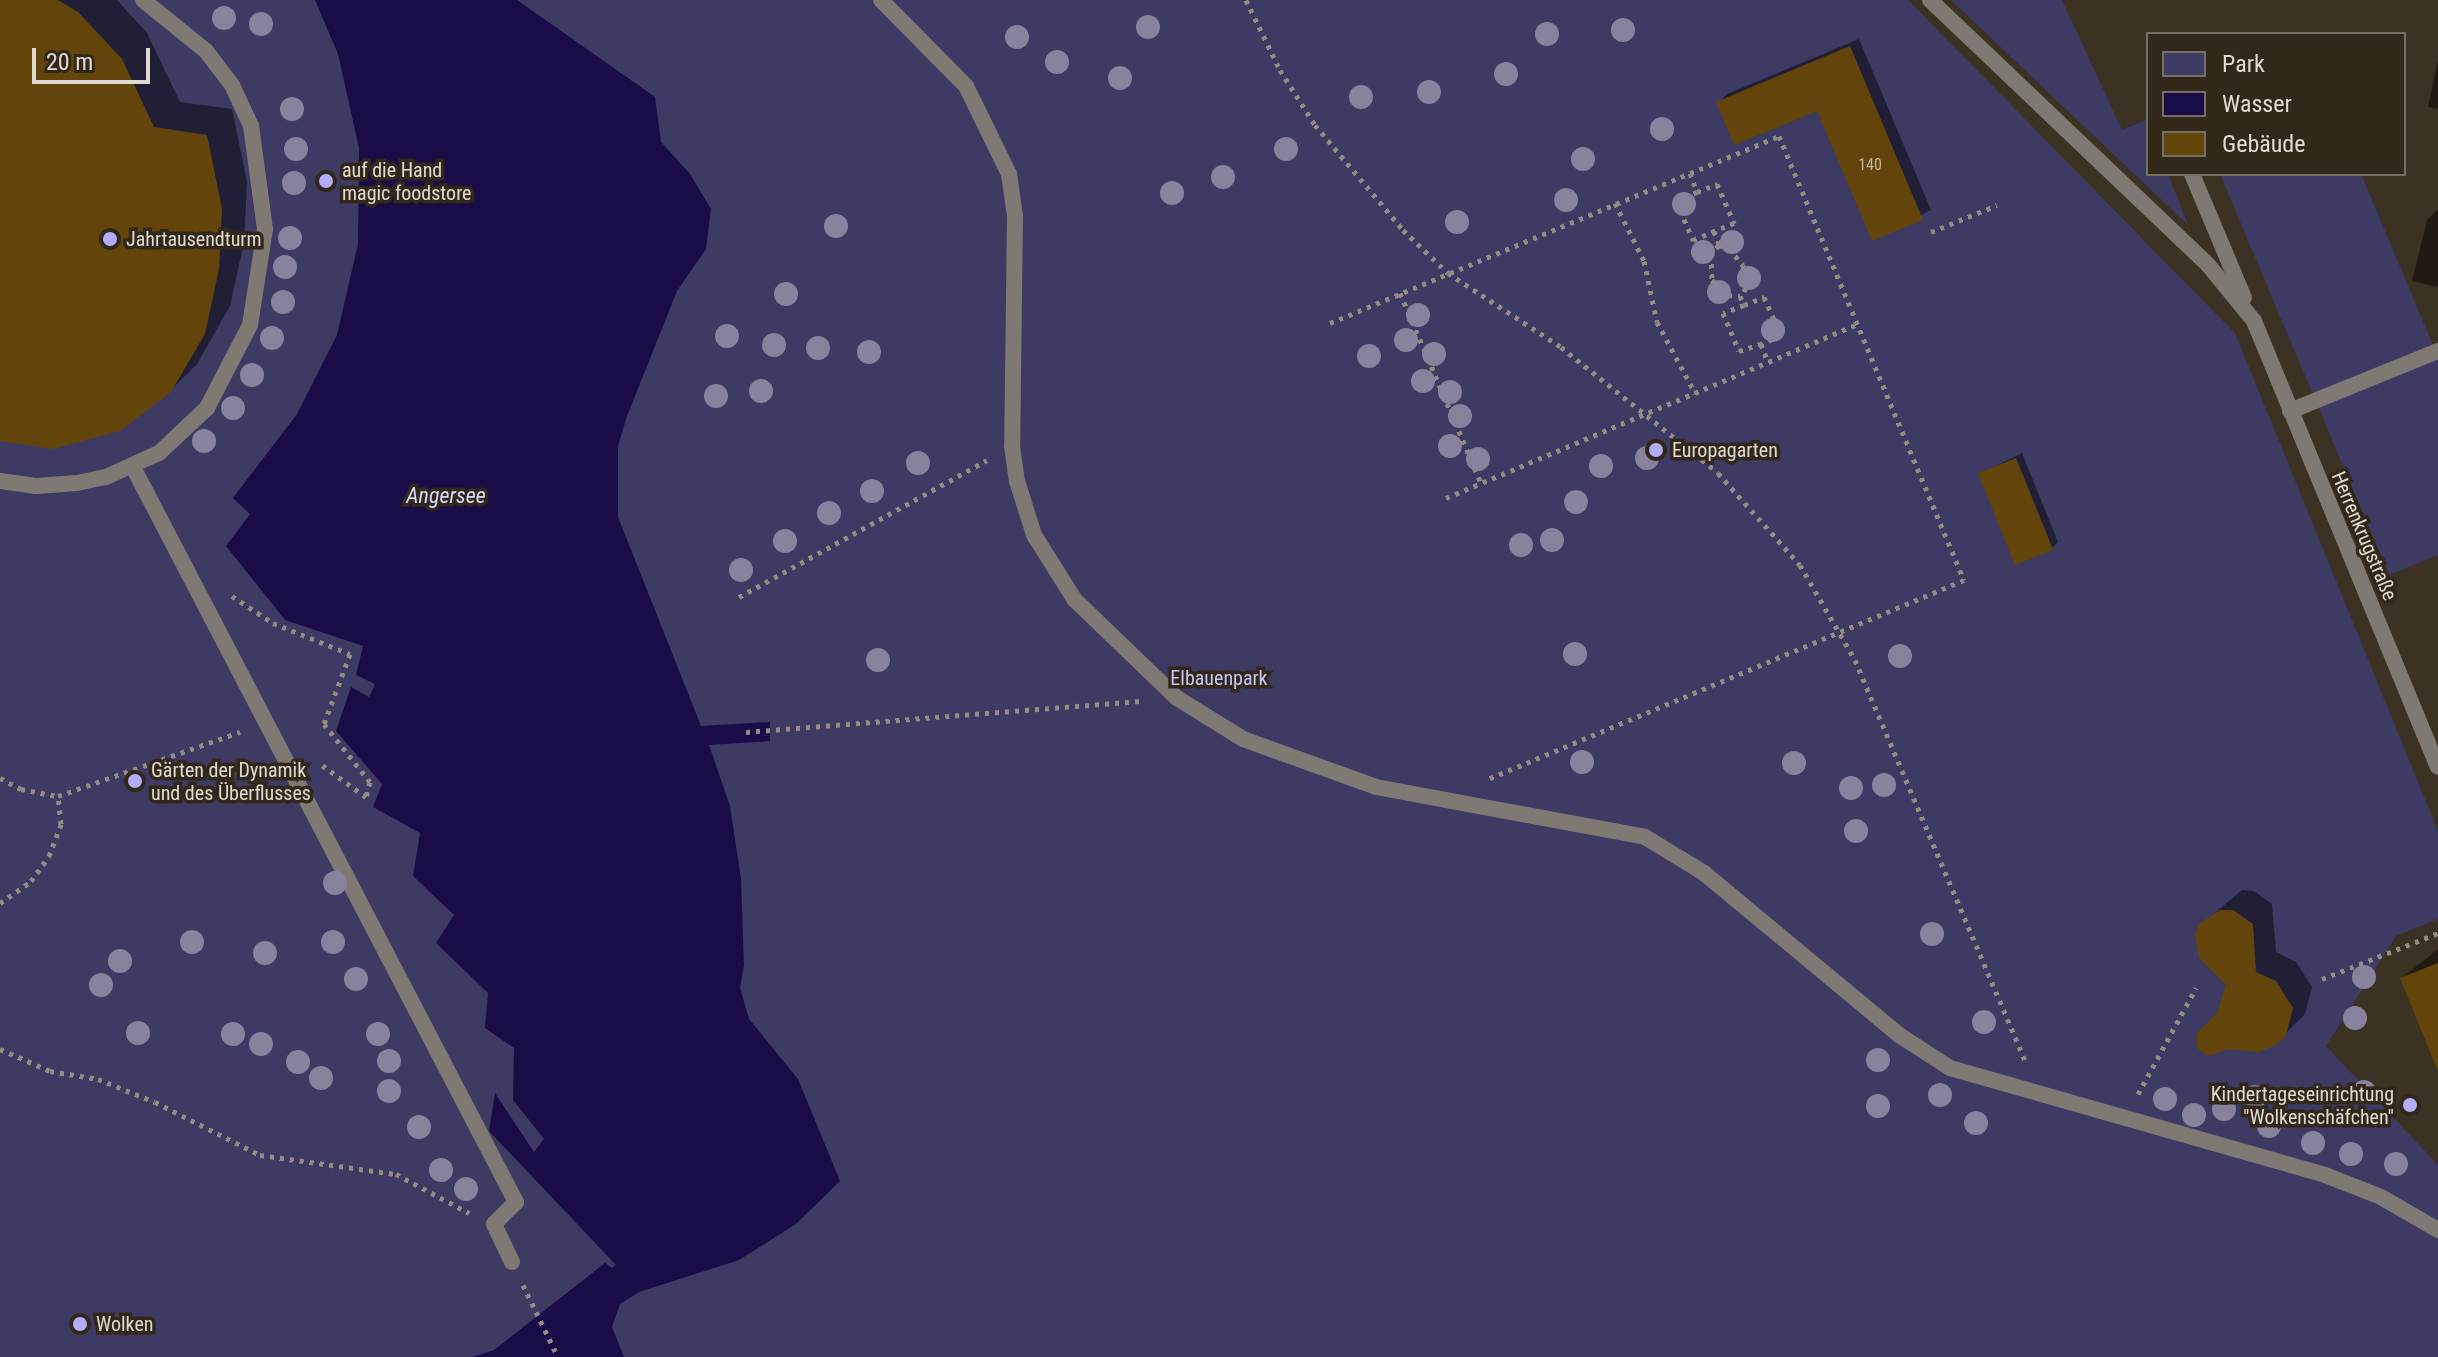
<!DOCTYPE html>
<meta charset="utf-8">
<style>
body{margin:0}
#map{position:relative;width:2438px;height:1357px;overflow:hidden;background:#3c3224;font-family:"Roboto Condensed",sans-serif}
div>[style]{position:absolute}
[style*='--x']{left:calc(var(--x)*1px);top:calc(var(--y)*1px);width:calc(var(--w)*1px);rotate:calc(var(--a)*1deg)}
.green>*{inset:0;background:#3d3a64}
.water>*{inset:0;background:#1a0d47}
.shadow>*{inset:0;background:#0007}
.building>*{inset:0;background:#63450b;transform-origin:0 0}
.path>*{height:5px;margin-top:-2.5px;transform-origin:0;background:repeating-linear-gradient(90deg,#948b81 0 4px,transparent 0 10px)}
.service>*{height:16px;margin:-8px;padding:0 8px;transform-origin:8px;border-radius:8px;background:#7e7972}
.pedestrian>*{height:16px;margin:-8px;padding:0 8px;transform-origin:8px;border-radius:8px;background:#7e7972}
.trees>*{width:24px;height:24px;margin:-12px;border-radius:50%;background:#88839c}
.dots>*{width:22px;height:22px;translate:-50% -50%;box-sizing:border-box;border:4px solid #32281a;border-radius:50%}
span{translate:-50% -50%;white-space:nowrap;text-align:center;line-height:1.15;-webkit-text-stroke:7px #32281a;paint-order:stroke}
.number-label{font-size:16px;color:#c2b5a0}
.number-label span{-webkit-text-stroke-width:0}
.poi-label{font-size:20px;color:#e1dad2}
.left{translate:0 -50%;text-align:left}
.right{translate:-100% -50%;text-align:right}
.street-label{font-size:20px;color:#e1dad2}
.park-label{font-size:20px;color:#c7c5fe}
.water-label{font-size:22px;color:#d8d8fe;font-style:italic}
.legend{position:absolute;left:2146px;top:32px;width:260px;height:144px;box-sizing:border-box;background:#32281a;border:2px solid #786f64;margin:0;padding:10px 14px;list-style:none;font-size:24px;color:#e1dad2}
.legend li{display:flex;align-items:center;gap:16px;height:40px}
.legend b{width:40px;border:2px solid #786f64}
.scale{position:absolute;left:32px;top:48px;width:118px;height:36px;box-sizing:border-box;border:4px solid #e1dad2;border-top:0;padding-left:10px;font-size:24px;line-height:28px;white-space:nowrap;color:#e1dad2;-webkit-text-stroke:6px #32281a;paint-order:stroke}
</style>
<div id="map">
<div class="green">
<i style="clip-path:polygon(0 0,1908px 0,2235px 333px,2438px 831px,2438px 919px,2396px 936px,2326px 1046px,2438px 1165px,2438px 1357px,0 1357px)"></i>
<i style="clip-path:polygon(1951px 0,2062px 0,2122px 130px,2146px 120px,2148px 174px,2168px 174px,2188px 225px)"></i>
<i style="clip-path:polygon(2220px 174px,2361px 174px,2438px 357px,2438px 555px,2389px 575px)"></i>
</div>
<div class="water">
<i style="clip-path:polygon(315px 0,517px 0,655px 97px,661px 142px,690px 174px,711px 209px,706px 249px,677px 291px,627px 416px,618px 446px,618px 517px,701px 726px,770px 722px,770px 741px,709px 745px,730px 806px,741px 879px,744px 965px,740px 988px,749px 1019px,798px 1079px,840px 1181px,796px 1224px,739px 1260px,639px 1292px,620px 1304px,612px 1327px,624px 1357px,473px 1357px,494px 1350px,605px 1263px,612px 1268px,616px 1265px,489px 1131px,495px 1093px,534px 1152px,544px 1139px,513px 1100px,514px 1048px,485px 1028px,488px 993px,436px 943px,454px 915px,413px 876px,420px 833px,373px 807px,382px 784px,336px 731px,351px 687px,369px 697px,375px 684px,356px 675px,363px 646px,285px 620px,226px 546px,250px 514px,233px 498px,297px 414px,337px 335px,358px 244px,359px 148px,338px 54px)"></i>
</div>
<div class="shadow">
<i style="clip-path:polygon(0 0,117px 0,147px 33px,180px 102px,232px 109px,247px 182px,244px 242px,230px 306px,197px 364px,170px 391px,0 439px)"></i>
<i style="clip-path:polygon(1859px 39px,1931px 210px,1873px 239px,1818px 108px,1719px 103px,1727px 94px)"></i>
<i style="clip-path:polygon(2438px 60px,2438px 109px,2428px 107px)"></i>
<i style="clip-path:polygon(2438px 209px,2438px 287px,2412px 281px,2427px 220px)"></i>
<i style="clip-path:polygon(2022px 453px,2058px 542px,2052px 548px,1980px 474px)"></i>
<i style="clip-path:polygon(2242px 890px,2254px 891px,2272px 904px,2276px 952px,2296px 962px,2312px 987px,2305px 1014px,2284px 1035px,2197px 1040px,2220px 1009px,2228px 984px,2201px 957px,2197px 946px,2202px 924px)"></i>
<i style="clip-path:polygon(2438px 949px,2438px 1048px,2402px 978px)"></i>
</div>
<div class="building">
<i style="clip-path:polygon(0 0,58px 0,78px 12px,122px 59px,154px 127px,207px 135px,222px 209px,219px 269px,205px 334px,171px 392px,120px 431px,53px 449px,0 441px)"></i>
<i style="clip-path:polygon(1850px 46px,1923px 220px,1872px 241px,1817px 111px,1734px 145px,1716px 102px)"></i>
<i style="left:2016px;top:458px;width:99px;height:41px;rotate:68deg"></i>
<i style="clip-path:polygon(2220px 910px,2233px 910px,2253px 924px,2256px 972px,2276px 981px,2293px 1008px,2286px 1036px,2274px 1046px,2259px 1052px,2228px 1049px,2208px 1056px,2197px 1048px,2196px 1034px,2217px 1013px,2226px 985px,2199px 958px,2195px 934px,2200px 923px)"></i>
<i style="clip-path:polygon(2438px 963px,2438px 1069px,2437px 1069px,2400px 978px)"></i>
</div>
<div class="path">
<i style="--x:1246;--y:0;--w:78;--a:64.1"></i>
<i style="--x:1280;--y:70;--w:65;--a:57.5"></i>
<i style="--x:1315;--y:125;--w:137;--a:50"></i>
<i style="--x:1403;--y:230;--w:62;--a:43.7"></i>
<i style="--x:1448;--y:273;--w:135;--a:33.2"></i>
<i style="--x:1561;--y:347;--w:201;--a:38.7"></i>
<i style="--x:1718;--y:473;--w:123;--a:48.3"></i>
<i style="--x:1800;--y:565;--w:110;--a:59.9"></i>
<i style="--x:1855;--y:660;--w:437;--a:67"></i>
<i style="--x:1690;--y:173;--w:20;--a:70"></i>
<i style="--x:1697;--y:192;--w:22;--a:-22"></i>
<i style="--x:1717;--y:184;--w:43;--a:66.4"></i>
<i style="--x:1734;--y:223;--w:22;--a:158"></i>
<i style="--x:1714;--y:231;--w:15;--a:70"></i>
<i style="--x:1719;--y:245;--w:10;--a:17"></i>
<i style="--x:1729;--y:248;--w:22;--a:51"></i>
<i style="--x:1743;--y:265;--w:23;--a:83"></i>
<i style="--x:1746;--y:288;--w:10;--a:127"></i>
<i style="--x:1740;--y:296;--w:10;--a:66"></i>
<i style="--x:1744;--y:305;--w:22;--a:-22"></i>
<i style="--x:1764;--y:297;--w:42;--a:65.9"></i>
<i style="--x:1781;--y:335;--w:22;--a:156"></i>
<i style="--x:1761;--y:344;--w:19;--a:69"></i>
<i style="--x:1697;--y:192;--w:23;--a:157"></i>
<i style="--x:1676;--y:201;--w:43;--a:66.4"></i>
<i style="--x:1693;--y:240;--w:23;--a:-23"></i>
<i style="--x:1615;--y:203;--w:65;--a:63.4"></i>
<i style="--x:1644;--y:261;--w:62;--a:78"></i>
<i style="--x:1657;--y:322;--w:81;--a:61.8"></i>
<i style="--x:1931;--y:232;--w:71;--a:-22.2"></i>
<i style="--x:1719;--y:245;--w:12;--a:132"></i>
<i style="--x:1711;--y:254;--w:26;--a:88"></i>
<i style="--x:1712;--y:280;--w:22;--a:43"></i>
<i style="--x:1728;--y:295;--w:12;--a:5"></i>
<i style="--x:1400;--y:293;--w:207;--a:66.9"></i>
<i style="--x:1744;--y:305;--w:22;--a:159"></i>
<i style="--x:1723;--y:313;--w:41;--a:67.2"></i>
<i style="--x:1739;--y:351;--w:23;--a:-18"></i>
<i style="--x:1330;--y:323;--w:486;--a:-22.6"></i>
<i style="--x:1779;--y:136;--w:481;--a:67.4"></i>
<i style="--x:1964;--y:580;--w:516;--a:157.31"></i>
<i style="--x:1446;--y:498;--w:447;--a:-22.9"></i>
<i style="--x:232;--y:596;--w:49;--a:33.4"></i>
<i style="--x:273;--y:623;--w:83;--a:21.9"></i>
<i style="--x:350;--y:654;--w:75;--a:110.4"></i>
<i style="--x:324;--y:724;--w:74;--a:51.6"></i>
<i style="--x:370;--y:782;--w:16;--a:105"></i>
<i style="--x:366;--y:797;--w:54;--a:-144"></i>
<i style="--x:739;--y:597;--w:283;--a:-28.9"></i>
<i style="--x:746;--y:732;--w:395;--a:-4.5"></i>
<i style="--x:0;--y:778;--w:24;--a:28"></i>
<i style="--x:21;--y:789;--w:38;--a:11"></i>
<i style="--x:58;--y:796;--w:193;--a:-19.4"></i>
<i style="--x:0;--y:903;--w:38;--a:-35"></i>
<i style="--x:31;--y:881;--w:31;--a:-54"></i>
<i style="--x:49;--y:856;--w:34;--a:-69"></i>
<i style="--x:61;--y:824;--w:28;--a:-96"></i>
<i style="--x:2322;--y:979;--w:125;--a:-21.6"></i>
<i style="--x:0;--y:1049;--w:55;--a:23.7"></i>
<i style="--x:50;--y:1071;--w:49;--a:9.5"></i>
<i style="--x:98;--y:1079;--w:61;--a:22"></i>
<i style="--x:155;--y:1102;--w:118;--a:26.8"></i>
<i style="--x:260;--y:1155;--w:137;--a:8"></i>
<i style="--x:396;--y:1174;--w:83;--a:28.1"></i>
<i style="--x:2138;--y:1094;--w:121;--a:-61.3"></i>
<i style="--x:523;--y:1285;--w:80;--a:64.1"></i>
</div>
<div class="service">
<i style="--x:1930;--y:0;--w:385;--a:43.6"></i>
<i style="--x:2209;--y:266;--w:71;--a:50.7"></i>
<i style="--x:2254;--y:321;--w:482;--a:67.6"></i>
<i style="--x:2192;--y:174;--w:134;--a:67.2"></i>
<i style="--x:2290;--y:411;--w:160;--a:-22.1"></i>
</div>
<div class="pedestrian">
<i style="--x:881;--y:0;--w:121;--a:45.3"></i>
<i style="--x:966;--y:86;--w:98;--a:64"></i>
<i style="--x:1009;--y:174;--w:42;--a:81.9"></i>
<i style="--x:1015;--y:216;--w:230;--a:90.7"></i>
<i style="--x:1012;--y:446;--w:35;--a:82"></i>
<i style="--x:1017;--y:481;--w:57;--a:72.5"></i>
<i style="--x:1034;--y:535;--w:77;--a:57.8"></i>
<i style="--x:1075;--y:600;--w:141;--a:43.9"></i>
<i style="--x:1177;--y:698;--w:78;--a:31.8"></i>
<i style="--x:1243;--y:739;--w:141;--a:19.8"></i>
<i style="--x:1376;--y:787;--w:274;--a:10.5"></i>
<i style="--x:1645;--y:837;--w:69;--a:31.4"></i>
<i style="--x:1704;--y:873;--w:254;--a:39.7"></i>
<i style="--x:1899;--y:1035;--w:61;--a:32.9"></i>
<i style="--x:1950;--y:1068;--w:390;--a:15.9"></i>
<i style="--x:2325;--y:1175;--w:60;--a:21.4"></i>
<i style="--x:2381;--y:1197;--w:66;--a:30.1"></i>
<i style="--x:133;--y:467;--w:829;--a:62.48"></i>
<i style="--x:516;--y:1202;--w:31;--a:135"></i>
<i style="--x:494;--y:1224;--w:42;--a:64.7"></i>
<i style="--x:0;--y:481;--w:36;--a:8"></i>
<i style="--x:36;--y:486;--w:41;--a:-4.2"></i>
<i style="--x:77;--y:483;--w:30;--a:-12"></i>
<i style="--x:106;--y:477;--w:58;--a:-24.4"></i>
<i style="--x:159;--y:453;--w:66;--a:-43.2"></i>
<i style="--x:207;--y:408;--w:93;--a:-62.6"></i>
<i style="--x:250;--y:325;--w:97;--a:-81.1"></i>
<i style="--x:265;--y:229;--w:104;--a:-97.7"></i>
<i style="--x:251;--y:126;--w:45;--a:-114.9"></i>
<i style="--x:232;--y:85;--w:43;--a:-127.4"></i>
<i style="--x:206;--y:51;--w:81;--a:-141"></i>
</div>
<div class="trees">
<i style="left:224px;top:18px"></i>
<i style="left:261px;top:24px"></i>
<i style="left:1148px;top:27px"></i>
<i style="left:1623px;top:30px"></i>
<i style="left:1547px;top:34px"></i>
<i style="left:1017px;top:37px"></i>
<i style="left:1057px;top:62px"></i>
<i style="left:1506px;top:74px"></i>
<i style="left:1120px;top:78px"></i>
<i style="left:1429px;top:92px"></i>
<i style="left:1361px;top:97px"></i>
<i style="left:292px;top:109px"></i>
<i style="left:1662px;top:129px"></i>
<i style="left:296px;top:149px"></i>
<i style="left:1286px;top:149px"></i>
<i style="left:1583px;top:159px"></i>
<i style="left:1223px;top:177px"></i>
<i style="left:294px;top:183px"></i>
<i style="left:1172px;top:193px"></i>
<i style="left:1566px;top:200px"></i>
<i style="left:1684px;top:204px"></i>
<i style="left:1457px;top:222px"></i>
<i style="left:836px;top:226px"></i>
<i style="left:290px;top:238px"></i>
<i style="left:1732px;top:242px"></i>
<i style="left:1703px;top:252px"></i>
<i style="left:285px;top:267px"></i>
<i style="left:1749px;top:278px"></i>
<i style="left:1719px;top:292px"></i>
<i style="left:786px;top:294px"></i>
<i style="left:283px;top:302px"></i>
<i style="left:1418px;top:315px"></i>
<i style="left:1773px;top:330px"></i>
<i style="left:727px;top:336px"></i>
<i style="left:272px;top:338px"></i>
<i style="left:1406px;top:340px"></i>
<i style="left:774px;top:345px"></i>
<i style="left:818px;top:348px"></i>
<i style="left:869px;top:352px"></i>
<i style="left:1434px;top:354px"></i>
<i style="left:1369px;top:356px"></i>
<i style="left:252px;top:375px"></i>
<i style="left:1423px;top:381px"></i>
<i style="left:761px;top:391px"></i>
<i style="left:1450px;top:392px"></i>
<i style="left:716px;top:396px"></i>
<i style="left:233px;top:408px"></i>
<i style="left:1460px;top:416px"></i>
<i style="left:204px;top:441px"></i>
<i style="left:1450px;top:446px"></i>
<i style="left:1647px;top:458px"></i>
<i style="left:1478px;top:459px"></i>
<i style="left:918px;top:463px"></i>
<i style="left:1601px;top:466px"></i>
<i style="left:872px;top:491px"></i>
<i style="left:1576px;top:502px"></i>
<i style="left:829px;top:513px"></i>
<i style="left:1552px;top:540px"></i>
<i style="left:785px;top:541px"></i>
<i style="left:1521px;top:545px"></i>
<i style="left:741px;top:570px"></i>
<i style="left:1575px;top:654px"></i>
<i style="left:1900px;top:656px"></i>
<i style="left:878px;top:660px"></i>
<i style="left:1582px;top:762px"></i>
<i style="left:1794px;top:763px"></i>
<i style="left:1884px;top:785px"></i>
<i style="left:1851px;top:788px"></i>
<i style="left:1856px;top:831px"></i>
<i style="left:335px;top:883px"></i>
<i style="left:1932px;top:934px"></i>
<i style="left:192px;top:942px"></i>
<i style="left:333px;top:942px"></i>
<i style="left:265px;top:953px"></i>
<i style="left:120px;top:961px"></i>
<i style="left:2364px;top:977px"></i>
<i style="left:356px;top:979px"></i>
<i style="left:101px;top:985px"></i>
<i style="left:2355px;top:1018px"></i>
<i style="left:1984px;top:1022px"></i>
<i style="left:138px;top:1033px"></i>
<i style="left:233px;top:1034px"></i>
<i style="left:378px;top:1034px"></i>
<i style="left:261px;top:1044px"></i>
<i style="left:1878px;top:1060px"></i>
<i style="left:389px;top:1061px"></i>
<i style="left:298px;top:1062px"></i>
<i style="left:321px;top:1078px"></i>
<i style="left:389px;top:1091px"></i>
<i style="left:2364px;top:1092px"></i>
<i style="left:1940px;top:1095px"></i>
<i style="left:2255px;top:1097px"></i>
<i style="left:2165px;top:1099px"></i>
<i style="left:1878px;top:1106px"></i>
<i style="left:2224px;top:1109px"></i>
<i style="left:2194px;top:1115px"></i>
<i style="left:1976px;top:1123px"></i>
<i style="left:2269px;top:1126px"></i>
<i style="left:419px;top:1127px"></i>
<i style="left:2313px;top:1143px"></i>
<i style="left:2351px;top:1154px"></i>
<i style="left:2396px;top:1164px"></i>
<i style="left:441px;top:1170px"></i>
<i style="left:466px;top:1189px"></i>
</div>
<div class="dots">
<i style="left:326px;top:181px;background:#b1adfa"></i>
<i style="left:110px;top:239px;background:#b1adfa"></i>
<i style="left:1656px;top:450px;background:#b1adfa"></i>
<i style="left:135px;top:781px;background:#b1adfa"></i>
<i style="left:2410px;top:1105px;background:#b1adfa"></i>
<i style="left:80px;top:1324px;background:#b1adfa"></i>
</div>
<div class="number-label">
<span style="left:1870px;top:165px">140</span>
</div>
<div class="poi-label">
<span class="left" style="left:342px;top:182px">auf die Hand<br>magic foodstore</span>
<span class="left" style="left:126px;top:239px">Jahrtausendturm</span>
<span class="left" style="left:1672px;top:450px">Europagarten</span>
<span class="left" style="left:151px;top:782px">Gärten der Dynamik<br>und des Überflusses</span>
<span class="right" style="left:2394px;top:1106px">Kindertageseinrichtung<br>"Wolkenschäfchen"</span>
<span class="left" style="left:96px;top:1324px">Wolken</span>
</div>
<div class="street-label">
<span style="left:2364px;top:536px;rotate:67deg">Herrenkrugstraße</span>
</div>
<div class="park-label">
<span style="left:1219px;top:678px">Elbauenpark</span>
</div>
<div class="water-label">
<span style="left:446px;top:496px">Angersee</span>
</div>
<ul class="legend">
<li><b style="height:22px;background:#3d3a64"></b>Park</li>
<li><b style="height:22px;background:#1a0d47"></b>Wasser</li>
<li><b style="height:22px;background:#63450b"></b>Gebäude</li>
</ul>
<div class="scale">20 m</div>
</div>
